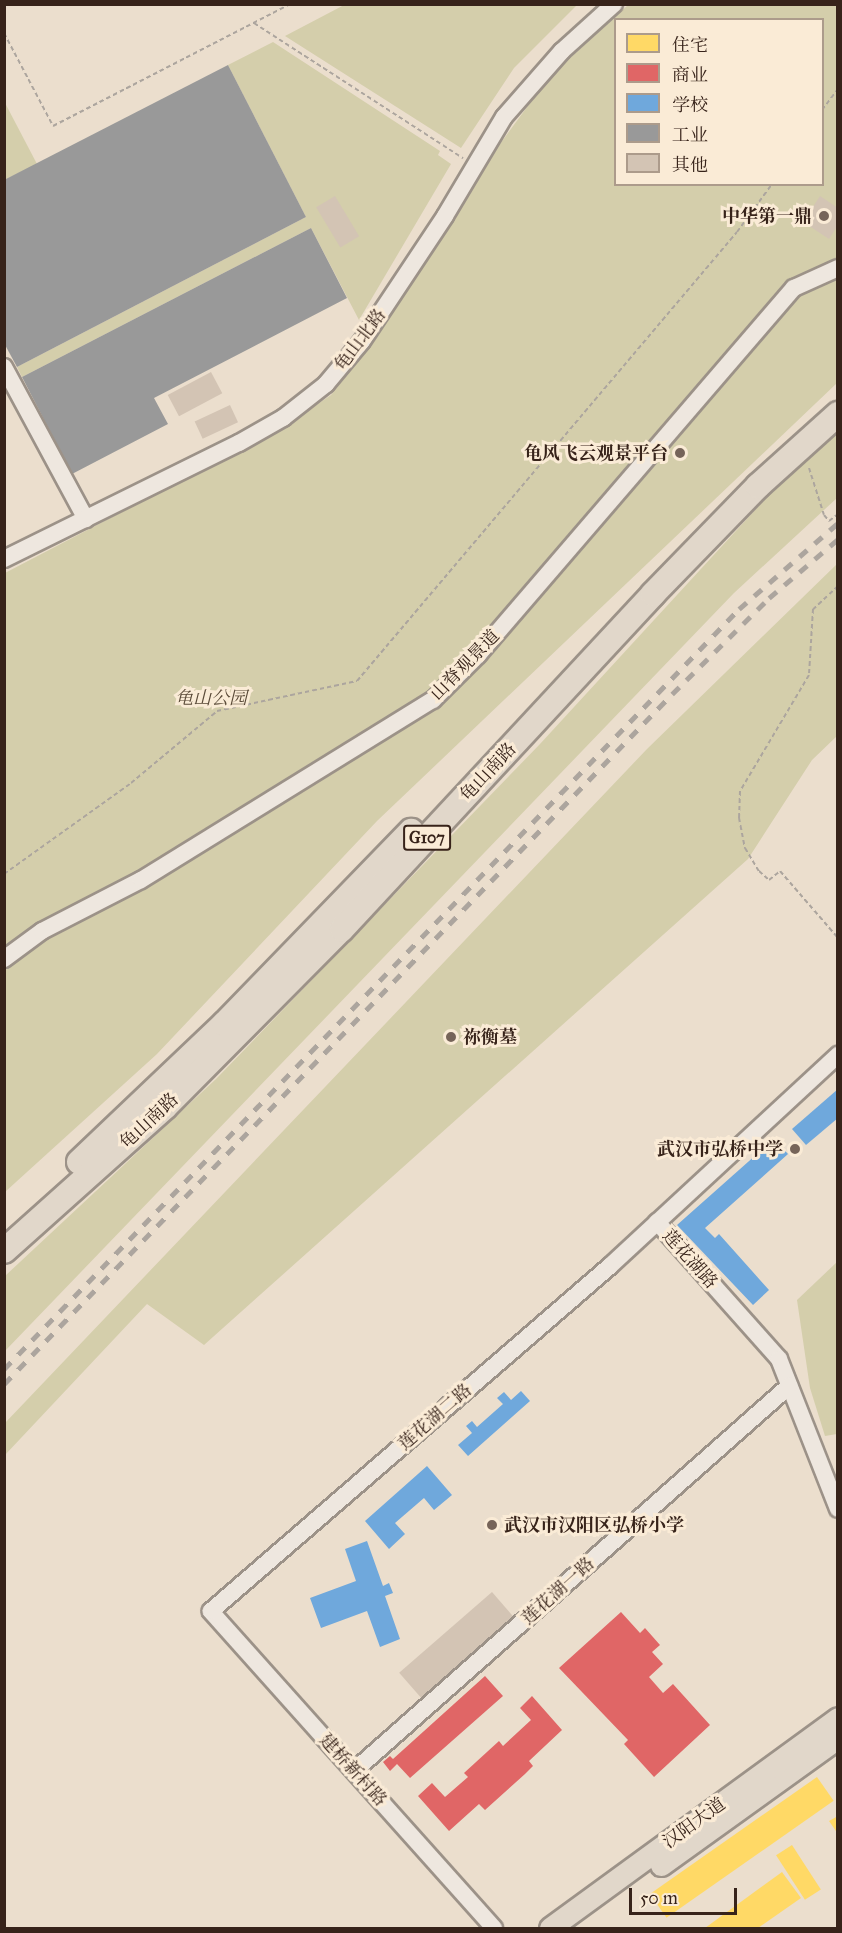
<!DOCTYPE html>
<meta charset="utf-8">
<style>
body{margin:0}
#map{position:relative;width:842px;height:1933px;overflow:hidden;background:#ebdecd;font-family:"IM FELL Great Primer","Noto Serif SC",serif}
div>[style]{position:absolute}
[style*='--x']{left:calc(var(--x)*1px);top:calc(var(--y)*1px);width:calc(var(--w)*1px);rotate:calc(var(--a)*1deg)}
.green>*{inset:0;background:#d4ceab}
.homes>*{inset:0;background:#ffd966;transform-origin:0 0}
.shops>*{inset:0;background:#e06666}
.schools>*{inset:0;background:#6fa8dc}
.industry>*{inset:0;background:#999}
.building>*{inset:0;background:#d3c4b4;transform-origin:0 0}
.path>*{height:2px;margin-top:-1px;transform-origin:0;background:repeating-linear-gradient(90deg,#aca59e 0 4.5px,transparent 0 7.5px)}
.roads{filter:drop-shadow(2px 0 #9c9288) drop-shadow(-2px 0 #9c9288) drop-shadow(0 2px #9c9288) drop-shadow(0 -2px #9c9288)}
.minor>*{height:16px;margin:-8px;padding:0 8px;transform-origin:8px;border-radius:8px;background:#eee7df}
.major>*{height:21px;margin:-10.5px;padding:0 10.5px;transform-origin:10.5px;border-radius:10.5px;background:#e1d7ca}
.highway>*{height:24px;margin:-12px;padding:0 12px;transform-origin:12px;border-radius:12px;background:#e1d7ca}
.rail>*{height:4.5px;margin-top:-2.25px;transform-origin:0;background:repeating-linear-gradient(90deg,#aca59e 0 10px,transparent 0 20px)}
.dots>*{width:16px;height:16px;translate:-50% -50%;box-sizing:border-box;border:3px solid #faebd6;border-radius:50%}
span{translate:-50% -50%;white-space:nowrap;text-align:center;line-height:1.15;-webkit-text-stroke:6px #faebd6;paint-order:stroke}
.shield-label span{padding:2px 4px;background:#faebd6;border:2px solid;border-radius:4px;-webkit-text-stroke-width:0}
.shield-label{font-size:16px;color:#37231a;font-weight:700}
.poi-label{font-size:18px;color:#37231a;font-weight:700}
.right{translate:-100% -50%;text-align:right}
.left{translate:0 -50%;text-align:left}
.street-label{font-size:18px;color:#37231a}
.park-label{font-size:18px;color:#5a4a38;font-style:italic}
.frame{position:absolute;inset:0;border:6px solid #37231a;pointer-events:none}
.legend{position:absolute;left:614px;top:18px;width:210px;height:168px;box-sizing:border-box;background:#faebd6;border:2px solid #ac9b8b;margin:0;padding:8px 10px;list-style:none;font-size:18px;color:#37231a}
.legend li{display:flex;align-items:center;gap:12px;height:30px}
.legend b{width:30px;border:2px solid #ac9b8b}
.scale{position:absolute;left:629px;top:1888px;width:108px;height:27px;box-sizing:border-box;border:3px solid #37231a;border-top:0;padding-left:8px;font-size:18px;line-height:21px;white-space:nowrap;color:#37231a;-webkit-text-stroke:4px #faebd6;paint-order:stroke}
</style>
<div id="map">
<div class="green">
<i style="clip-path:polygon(346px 4px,577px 4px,577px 5px,514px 68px,461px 148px,285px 36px)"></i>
<i style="clip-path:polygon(evenodd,628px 5px,837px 5px,837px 383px,377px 821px,157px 1054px,5px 1192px,5px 573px,281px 429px,331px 395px,395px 309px,486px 163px,530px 103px,557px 70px,628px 5px,616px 20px,822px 20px,822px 184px,616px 184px,616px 20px)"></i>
<i style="clip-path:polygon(273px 42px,440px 151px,438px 155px,451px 164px,359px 320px,311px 228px,22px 377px,17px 367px,306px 217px,228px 65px)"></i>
<i style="clip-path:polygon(4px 101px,37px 164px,4px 180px)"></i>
<i style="clip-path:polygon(837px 431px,837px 498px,734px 593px,5px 1351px,5px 1276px,216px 1079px,540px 744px,768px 496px)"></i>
<i style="clip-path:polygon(837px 564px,837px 736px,812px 760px,748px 859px,204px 1345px,147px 1304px,5px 1455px,5px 1423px,647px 749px)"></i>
<i style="clip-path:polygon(837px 1262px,837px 1434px,825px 1436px,810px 1388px,797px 1300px)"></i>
</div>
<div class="homes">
<i style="left:817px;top:1777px;width:29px;height:204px;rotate:55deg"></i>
<i style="clip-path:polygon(838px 1816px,838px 1834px,829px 1821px)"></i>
<i style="left:792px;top:1845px;width:53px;height:19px;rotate:57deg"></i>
<i style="clip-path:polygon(782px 1872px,801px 1898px,758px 1928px,705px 1928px)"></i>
</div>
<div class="shops">
<i style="clip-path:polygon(621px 1612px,640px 1633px,645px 1628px,660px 1645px,652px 1652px,663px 1664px,649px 1677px,663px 1693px,673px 1684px,710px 1725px,654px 1777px,624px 1744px,628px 1740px,559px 1668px)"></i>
<i style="clip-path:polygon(485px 1676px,503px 1696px,410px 1778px,397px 1764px,390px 1771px,383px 1762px,390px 1756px,393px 1759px)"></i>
<i style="clip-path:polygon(532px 1696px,562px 1730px,529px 1761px,533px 1766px,525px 1774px,485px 1810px,479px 1804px,449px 1831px,418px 1796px,432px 1783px,445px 1797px,468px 1777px,464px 1773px,499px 1741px,503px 1746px,531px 1720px,520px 1708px)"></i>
</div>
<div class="schools">
<i style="clip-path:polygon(838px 1089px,838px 1118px,806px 1145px,792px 1129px)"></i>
<i style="clip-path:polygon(774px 1139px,788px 1154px,705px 1228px,715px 1238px,719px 1234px,769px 1290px,753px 1305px,677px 1225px)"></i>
<i style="clip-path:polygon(521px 1391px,530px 1401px,468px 1456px,458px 1445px,472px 1433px,466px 1426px,472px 1421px,477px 1427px,503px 1404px,497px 1398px,504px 1392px,511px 1400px)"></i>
<i style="clip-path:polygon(427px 1466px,452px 1495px,434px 1510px,424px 1498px,395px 1523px,405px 1534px,389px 1549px,365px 1521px)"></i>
<i style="clip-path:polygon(367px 1541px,383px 1586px,389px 1583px,393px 1593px,385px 1596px,400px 1639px,380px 1647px,367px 1611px,321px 1628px,310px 1598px,356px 1581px,345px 1549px)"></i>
</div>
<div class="industry">
<i style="clip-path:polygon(228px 65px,306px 217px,17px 367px,4px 343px,4px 180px)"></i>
<i style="clip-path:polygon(311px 228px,347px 298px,154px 398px,168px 424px,72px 474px,22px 377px)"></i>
</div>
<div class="building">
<i style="left:335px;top:196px;width:47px;height:22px;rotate:59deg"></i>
<i style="clip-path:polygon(820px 196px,838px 208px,838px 225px,829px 239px,803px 222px)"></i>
<i style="left:211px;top:372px;width:24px;height:49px;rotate:62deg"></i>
<i style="left:230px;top:405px;width:19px;height:39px;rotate:65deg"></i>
<i style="left:492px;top:1592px;width:35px;height:123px;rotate:49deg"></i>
</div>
<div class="path">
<i style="--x:254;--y:23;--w:249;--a:32.9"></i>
<i style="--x:4;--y:33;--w:105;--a:62.2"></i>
<i style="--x:53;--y:126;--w:267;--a:-27.2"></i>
<i style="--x:822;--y:110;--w:26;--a:-53"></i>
<i style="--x:809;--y:468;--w:49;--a:72.3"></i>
<i style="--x:824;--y:515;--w:8;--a:50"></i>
<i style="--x:829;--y:521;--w:11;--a:-38"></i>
<i style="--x:838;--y:586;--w:34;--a:137"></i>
<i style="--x:813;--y:609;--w:66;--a:93.5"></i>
<i style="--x:809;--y:675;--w:135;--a:120.7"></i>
<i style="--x:740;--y:791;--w:27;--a:92"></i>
<i style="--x:739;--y:818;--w:31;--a:79"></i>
<i style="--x:745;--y:848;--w:27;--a:59"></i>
<i style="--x:759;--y:871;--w:13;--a:42"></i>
<i style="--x:769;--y:880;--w:14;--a:-39"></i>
<i style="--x:780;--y:871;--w:89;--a:49.1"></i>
<i style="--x:4;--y:874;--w:156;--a:-35.6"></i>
<i style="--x:131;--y:783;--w:112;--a:-39.9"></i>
<i style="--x:217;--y:711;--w:143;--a:-12.1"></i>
<i style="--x:357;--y:681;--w:588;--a:-49.76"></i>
<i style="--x:737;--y:232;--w:59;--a:-53.9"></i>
</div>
<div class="roads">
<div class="minor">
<i style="--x:4;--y:367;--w:173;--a:61.7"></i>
<i style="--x:4;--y:559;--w:262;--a:-26.3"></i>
<i style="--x:239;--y:443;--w:51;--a:-29.6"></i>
<i style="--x:283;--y:418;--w:55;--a:-38.3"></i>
<i style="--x:326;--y:384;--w:56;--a:-50.1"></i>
<i style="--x:362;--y:341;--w:150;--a:-56.4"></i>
<i style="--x:445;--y:216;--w:115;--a:-59.2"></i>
<i style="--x:504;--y:117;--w:88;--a:-48.7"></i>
<i style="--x:562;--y:51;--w:70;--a:-42.1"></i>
<i style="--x:4;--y:959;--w:47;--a:-36.4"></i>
<i style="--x:42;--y:931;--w:111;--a:-27.3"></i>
<i style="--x:141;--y:880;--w:343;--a:-31.7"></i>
<i style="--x:433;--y:700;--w:64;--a:-45"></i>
<i style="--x:478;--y:655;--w:484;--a:-49.3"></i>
<i style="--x:794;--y:288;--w:48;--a:-24.4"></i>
<i style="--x:657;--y:1222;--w:183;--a:48.3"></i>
<i style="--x:779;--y:1359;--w:161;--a:68.5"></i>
<i style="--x:354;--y:1771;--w:581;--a:-41.51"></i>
<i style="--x:494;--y:1928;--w:425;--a:-131.8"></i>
<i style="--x:211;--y:1611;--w:527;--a:-40.85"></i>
<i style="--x:610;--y:1266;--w:311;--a:-42.8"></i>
</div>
<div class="major">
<i style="--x:661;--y:1865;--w:218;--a:-35.7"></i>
<i style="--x:550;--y:1928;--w:356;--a:-36.1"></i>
</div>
<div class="highway">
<i style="--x:79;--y:1162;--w:200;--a:-43.6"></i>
<i style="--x:224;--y:1024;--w:269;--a:-45.9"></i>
<i style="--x:4;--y:1251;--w:216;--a:-41.8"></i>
<i style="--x:165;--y:1107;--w:251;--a:-45.2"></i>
<i style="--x:342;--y:929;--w:457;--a:-47.1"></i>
<i style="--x:653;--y:594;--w:151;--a:-45.8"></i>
<i style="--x:758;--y:486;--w:108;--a:-42"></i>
</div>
</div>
<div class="rail">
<i style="--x:4;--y:1369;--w:1057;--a:-45.96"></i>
<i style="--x:739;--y:609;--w:131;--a:-41"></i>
<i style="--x:4;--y:1384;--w:960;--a:-45.93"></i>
<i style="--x:672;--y:694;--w:136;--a:-44.7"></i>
<i style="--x:769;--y:598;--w:91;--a:-40.5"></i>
</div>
<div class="dots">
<i style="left:824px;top:216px;background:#766459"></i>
<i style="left:680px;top:453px;background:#766459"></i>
<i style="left:451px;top:1037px;background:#766459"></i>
<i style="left:795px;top:1149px;background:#766459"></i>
<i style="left:492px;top:1525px;background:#766459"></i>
</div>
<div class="shield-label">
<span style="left:427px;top:838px">G107</span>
</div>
<div class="poi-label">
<span class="right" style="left:812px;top:216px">中华第一鼎</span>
<span class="right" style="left:668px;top:453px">龟风飞云观景平台</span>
<span class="left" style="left:463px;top:1037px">祢衡墓</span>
<span class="right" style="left:783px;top:1149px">武汉市弘桥中学</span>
<span class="left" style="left:504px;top:1525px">武汉市汉阳区弘桥小学</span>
</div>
<div class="street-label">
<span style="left:360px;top:340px;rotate:-53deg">龟山北路</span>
<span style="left:465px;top:665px;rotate:-46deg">山脊观景道</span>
<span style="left:488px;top:772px;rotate:-47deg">龟山南路</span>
<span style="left:149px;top:1121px;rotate:-43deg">龟山南路</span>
<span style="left:690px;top:1259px;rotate:48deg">莲花湖路</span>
<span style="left:435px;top:1417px;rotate:-41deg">莲花湖二路</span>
<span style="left:558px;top:1591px;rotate:-42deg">莲花湖一路</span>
<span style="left:353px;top:1770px;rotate:48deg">建桥新村路</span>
<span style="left:694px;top:1823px;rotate:-36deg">汉阳大道</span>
</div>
<div class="park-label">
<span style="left:211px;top:698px">龟山公园</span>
</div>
<div class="frame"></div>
<ul class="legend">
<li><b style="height:16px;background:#ffd966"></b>住宅</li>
<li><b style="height:16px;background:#e06666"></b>商业</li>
<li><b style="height:16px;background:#6fa8dc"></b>学校</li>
<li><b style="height:16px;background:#999"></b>工业</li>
<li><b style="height:16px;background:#d3c4b4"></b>其他</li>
</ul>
<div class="scale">50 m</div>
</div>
